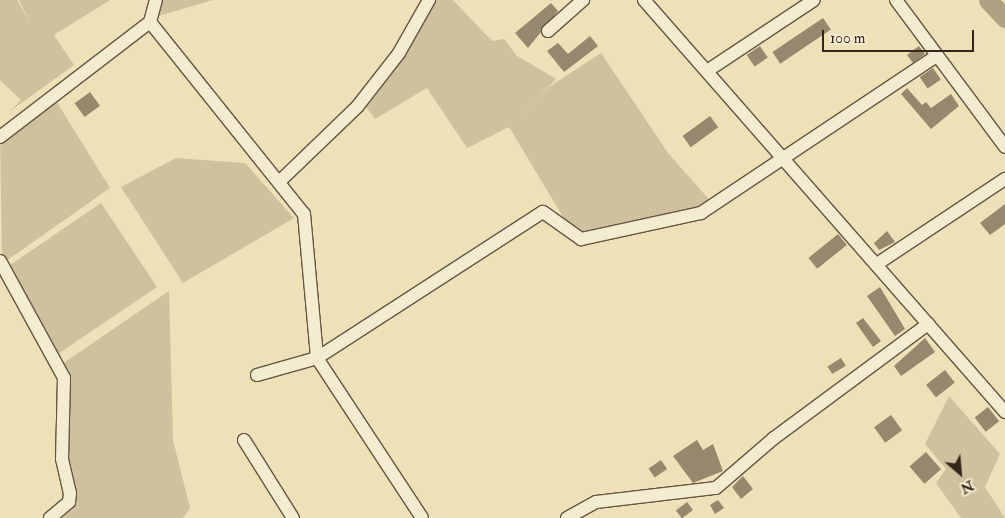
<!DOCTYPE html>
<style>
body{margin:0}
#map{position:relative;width:1005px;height:518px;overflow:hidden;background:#eee1b7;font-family:"IM FELL Double Pica",serif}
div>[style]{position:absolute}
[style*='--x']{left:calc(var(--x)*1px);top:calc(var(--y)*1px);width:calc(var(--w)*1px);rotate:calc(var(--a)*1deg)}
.green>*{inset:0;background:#cfc19d}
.stream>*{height:3px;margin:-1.5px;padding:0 1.5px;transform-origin:1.5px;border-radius:1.5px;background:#afa282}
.river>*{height:19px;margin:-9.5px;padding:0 9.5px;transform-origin:9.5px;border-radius:9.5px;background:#afa282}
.building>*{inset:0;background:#96886d;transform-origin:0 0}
.roads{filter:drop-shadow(1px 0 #645643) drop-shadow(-1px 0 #645643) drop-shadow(0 1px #645643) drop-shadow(0 -1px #645643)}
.minor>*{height:12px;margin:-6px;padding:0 6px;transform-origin:6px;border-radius:6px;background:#f4ecd0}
span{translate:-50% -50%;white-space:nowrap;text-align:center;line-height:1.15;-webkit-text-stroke:5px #f4ecd0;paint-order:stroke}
.north{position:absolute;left:935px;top:448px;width:50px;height:50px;-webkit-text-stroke:4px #f4ecd0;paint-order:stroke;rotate:153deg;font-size:14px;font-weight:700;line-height:20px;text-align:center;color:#36271c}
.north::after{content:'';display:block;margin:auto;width:18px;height:22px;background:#36271c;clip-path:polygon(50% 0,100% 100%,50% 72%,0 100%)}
.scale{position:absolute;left:822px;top:30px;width:152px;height:22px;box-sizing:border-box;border:2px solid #36271c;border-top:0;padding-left:6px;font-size:15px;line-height:18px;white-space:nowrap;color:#36271c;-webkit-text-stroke:4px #f4ecd0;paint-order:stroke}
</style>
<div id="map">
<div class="green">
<i style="clip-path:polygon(0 0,17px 0,30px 22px,19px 0,110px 0,54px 35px,74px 65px,9px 112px,21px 100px,0 80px)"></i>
<i style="clip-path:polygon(161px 0,213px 0,155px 17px)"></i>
<i style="clip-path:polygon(430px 0,453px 0,492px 41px,504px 39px,516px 55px,556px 79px,518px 119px,549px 87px,601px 53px,668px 153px,714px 205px,579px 232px,566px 222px,509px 127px,467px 148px,427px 88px,375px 119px,362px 101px)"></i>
<i style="clip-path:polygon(53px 96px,110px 188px,2px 264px,0 134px)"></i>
<i style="clip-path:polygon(176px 158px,245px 163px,294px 218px,183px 283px,121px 187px)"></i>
<i style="clip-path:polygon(101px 203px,157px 287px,55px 356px,22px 305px,10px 265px)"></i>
<i style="clip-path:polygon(169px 291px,173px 440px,190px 508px,183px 518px,63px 518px,69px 502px,59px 366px)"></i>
<i style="clip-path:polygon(949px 396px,1000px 454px,985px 487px,1005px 518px,961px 518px,936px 483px,946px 469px,925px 444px)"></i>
</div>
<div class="stream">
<i style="--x:994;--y:7;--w:12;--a:20"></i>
</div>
<div class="river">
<i style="--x:988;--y:0;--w:25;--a:47"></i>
</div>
<div class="building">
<i style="clip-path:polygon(551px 3px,558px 11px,528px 48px,515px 33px)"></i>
<i style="left:823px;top:18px;width:14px;height:61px;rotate:56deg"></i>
<i style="clip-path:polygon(590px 36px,598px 46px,564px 72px,547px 51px,558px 43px,568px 54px)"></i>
<i style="left:760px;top:46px;width:14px;height:16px;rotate:56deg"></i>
<i style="left:919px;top:46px;width:10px;height:15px;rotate:53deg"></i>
<i style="left:933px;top:68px;width:14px;height:16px;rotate:56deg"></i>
<i style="clip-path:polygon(907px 88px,922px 105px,926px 102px,931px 108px,951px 94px,959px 106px,931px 129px,901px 94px)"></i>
<i style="left:90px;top:92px;width:17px;height:19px;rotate:54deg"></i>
<i style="left:710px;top:116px;width:14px;height:34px;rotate:54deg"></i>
<i style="clip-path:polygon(1005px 204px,1005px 224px,990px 235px,980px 223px)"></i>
<i style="clip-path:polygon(887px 231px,895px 242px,879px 250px,874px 243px)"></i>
<i style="left:838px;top:234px;width:14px;height:38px;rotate:51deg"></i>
<i style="clip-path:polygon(880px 287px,905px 329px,895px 336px,867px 296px)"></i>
<i style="clip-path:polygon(863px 318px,881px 341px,873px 347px,856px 323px)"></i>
<i style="clip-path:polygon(925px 338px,935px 352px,901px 376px,894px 366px)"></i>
<i style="left:841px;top:358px;width:9px;height:16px;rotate:58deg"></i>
<i style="left:945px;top:370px;width:16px;height:24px;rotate:52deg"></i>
<i style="left:988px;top:407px;width:18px;height:17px;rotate:52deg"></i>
<i style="left:891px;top:415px;width:19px;height:21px;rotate:54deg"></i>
<i style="clip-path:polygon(697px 440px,703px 450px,713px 444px,723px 471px,693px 483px,673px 456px)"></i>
<i style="left:926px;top:452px;width:23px;height:22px;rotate:49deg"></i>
<i style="left:661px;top:460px;width:11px;height:15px;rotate:56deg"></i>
<i style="clip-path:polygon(743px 476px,753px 489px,741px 499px,732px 487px)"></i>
<i style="clip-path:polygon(718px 500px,724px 508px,715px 514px,710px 505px)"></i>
<i style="left:687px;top:502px;width:10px;height:14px;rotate:53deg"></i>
</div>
<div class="roads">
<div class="minor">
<i style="--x:644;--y:0;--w:548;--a:48.77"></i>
<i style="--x:896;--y:0;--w:183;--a:53.4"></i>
<i style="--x:150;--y:22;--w:246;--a:51.3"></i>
<i style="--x:304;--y:214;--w:145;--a:84.8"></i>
<i style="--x:317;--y:358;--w:191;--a:56.7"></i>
<i style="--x:548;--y:31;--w:47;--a:-41.5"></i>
<i style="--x:707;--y:71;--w:128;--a:-33.6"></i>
<i style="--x:0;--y:137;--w:189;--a:-37.5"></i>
<i style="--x:150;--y:22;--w:23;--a:-75"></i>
<i style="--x:279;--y:182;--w:108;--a:-43.9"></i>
<i style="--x:357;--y:107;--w:68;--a:-52.1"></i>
<i style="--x:399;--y:53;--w:61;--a:-60.5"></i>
<i style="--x:0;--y:261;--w:133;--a:61.3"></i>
<i style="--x:64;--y:378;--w:81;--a:91.4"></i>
<i style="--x:62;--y:459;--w:35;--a:77"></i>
<i style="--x:70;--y:493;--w:9;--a:96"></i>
<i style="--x:69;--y:502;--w:25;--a:140"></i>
<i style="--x:877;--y:264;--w:154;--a:-33.6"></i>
<i style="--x:257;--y:375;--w:62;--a:-15.8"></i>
<i style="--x:317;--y:358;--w:269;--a:-32.9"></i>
<i style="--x:543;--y:212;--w:47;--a:35.4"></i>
<i style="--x:581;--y:239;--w:123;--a:-12.2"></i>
<i style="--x:701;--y:213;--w:281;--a:-33.7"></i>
<i style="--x:244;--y:440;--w:92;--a:57.9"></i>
<i style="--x:567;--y:518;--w:33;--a:-29"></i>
<i style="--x:596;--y:502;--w:121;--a:-6.7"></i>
<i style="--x:716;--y:488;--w:77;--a:-40.8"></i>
<i style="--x:774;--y:438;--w:192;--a:-36.5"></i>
</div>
</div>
<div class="north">N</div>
<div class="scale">100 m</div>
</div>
